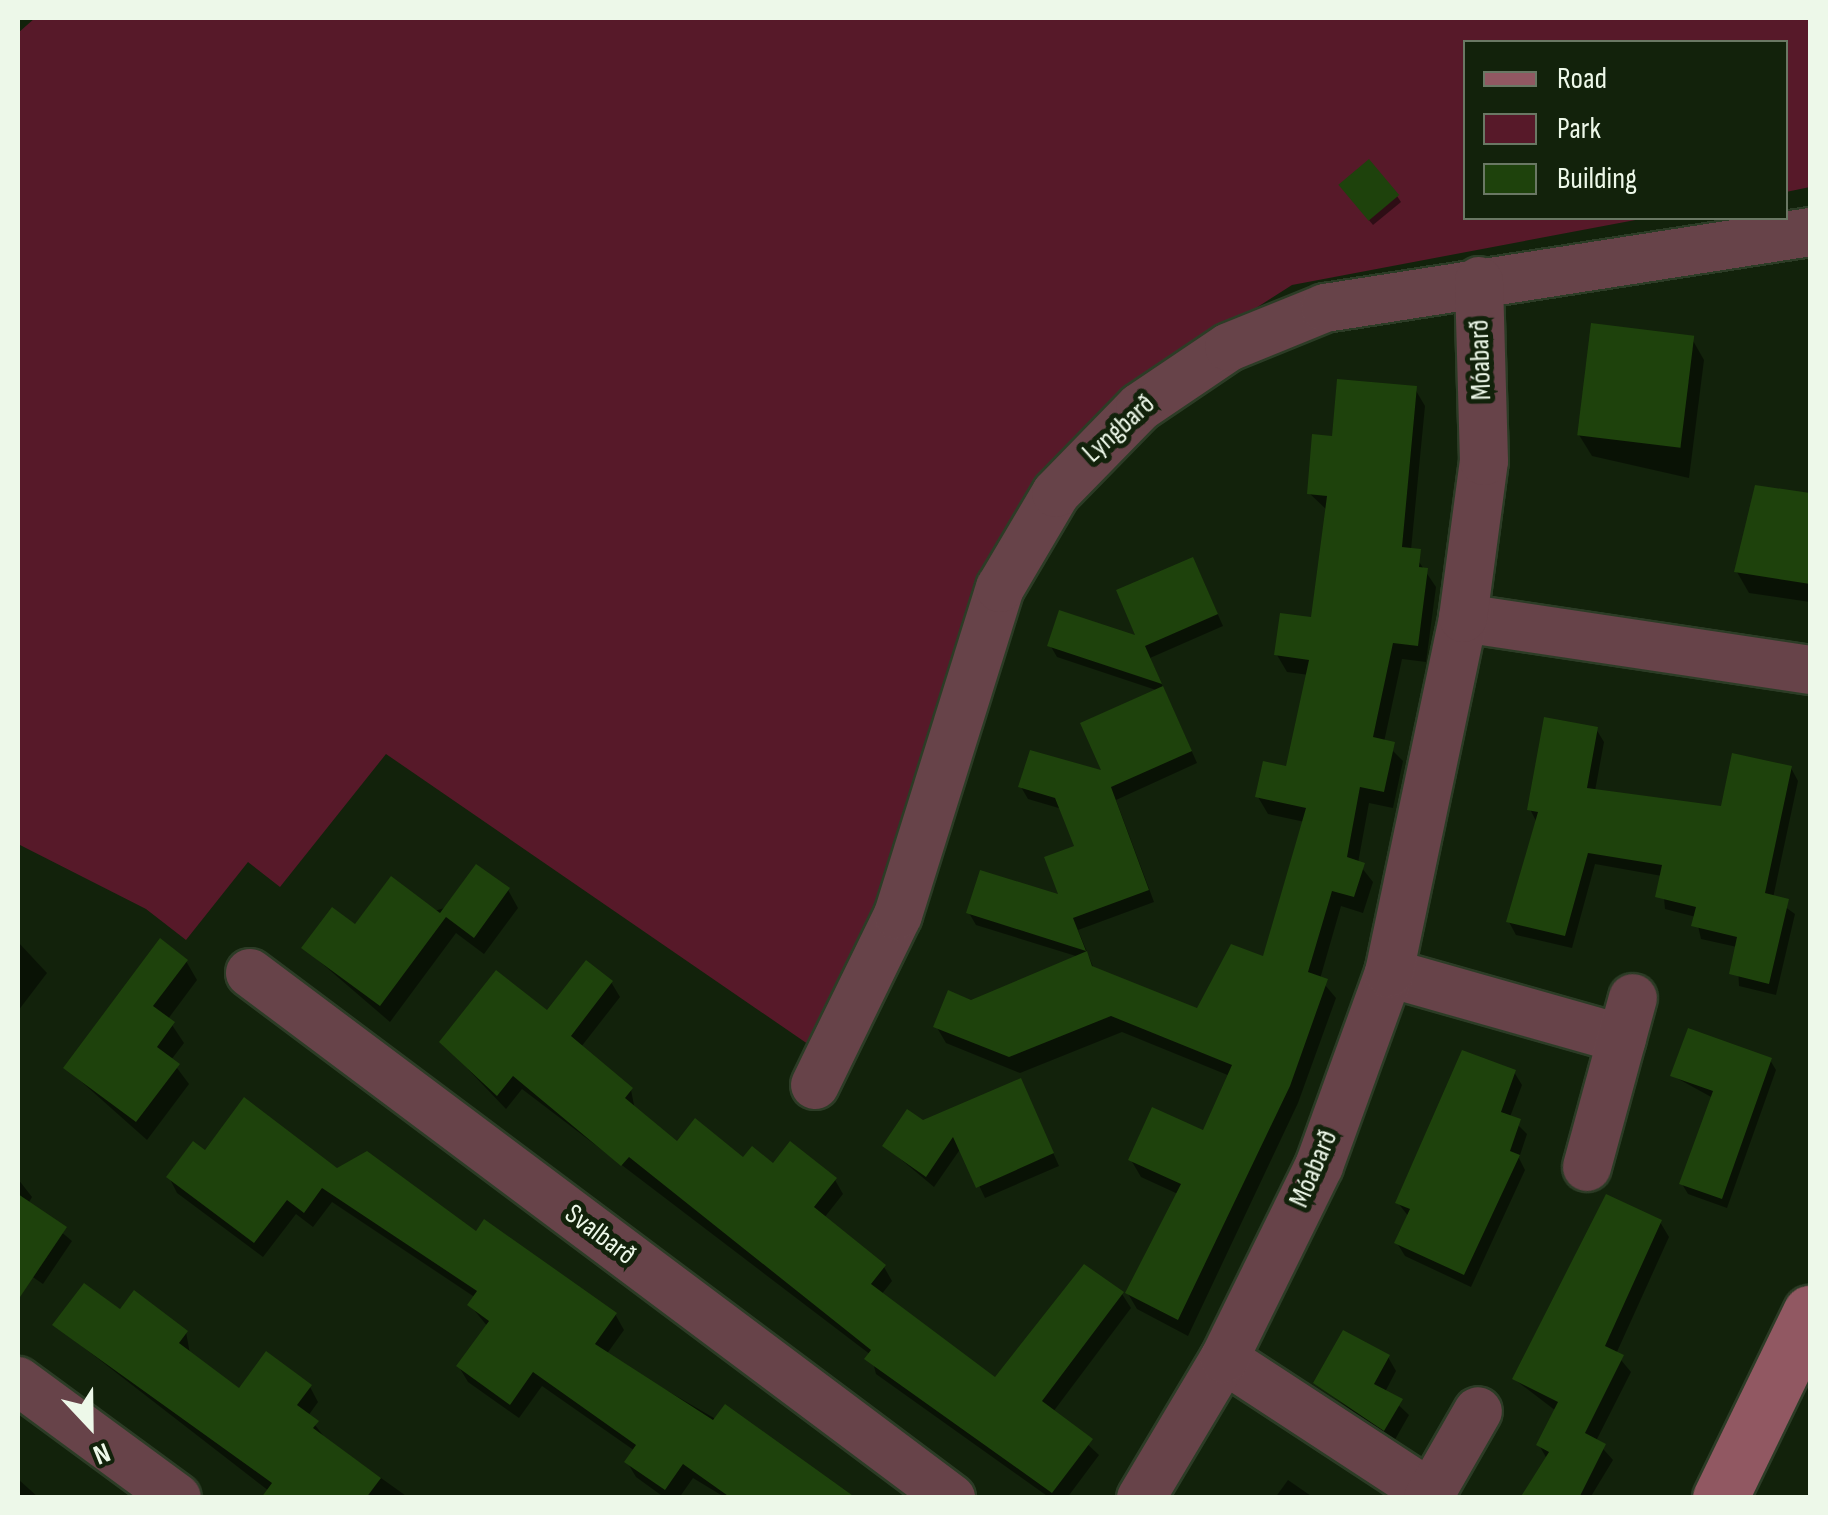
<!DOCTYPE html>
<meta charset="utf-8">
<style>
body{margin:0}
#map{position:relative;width:1828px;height:1515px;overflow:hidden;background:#12220b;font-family:"Sofia Sans Condensed",sans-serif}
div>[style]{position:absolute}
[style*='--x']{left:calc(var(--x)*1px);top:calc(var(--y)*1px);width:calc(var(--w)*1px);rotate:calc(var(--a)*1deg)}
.green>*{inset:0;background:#571929}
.shadow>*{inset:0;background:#0007}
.building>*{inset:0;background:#1e420c;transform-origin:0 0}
.roads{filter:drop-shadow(2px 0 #2c3c26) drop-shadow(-2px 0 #2c3c26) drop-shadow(0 2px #2c3c26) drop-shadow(0 -2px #2c3c26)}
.street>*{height:48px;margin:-24px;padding:0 24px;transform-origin:24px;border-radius:24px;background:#674349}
.secondary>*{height:55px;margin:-27.5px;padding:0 27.5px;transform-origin:27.5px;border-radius:27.5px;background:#915862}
span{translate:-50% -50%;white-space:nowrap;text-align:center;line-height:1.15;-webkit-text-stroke:10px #12220b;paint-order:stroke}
.street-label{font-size:28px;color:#edf8e9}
.frame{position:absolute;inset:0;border:20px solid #edf8e9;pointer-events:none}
.legend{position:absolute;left:1463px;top:40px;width:325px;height:180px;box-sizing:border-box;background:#12220b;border:2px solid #6a7864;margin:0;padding:12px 18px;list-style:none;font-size:30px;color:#edf8e9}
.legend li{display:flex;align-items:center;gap:20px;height:50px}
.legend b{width:50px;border:2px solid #6a7864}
.north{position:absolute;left:40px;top:1375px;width:100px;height:100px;-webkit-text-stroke:8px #12220b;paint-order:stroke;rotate:158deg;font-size:28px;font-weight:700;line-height:40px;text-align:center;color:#edf8e9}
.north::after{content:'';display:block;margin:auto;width:35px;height:45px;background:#edf8e9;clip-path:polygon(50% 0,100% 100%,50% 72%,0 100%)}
</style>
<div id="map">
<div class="green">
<i style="clip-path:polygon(35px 18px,1810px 18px,1810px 187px,1786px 192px,1786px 42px,1466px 42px,1466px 218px,1646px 218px,1292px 285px,1151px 375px,1062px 479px,850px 1073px,386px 754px,280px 887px,248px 862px,186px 940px,146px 909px,18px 844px,18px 33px)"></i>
</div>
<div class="shadow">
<i style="clip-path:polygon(1345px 191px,1397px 196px,1401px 202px,1373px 225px)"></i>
<i style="clip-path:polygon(1692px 339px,1704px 360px,1689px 478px,1592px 456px,1579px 435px)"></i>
<i style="clip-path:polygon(1415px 389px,1425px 406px,1411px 550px,1436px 587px,1426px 662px,1402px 659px,1384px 742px,1403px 761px,1393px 808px,1369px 803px,1358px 863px,1373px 882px,1363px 913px,1341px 906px,1320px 979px,1336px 998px,1298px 1103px,1188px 1336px,1137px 1309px,1127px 1292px,1178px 1194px,1141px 1177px,1131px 1160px,1204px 1133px,1230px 1076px,1122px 1032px,1020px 1073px,946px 1043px,936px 1026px,1079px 957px,976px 925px,969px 913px,1062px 898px,1078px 848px,1062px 809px,1028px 799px,1021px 787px,1106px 774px,1159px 691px,1057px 657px,1050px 645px,1140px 639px,1199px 572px,1223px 626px,1150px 658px,1197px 763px,1116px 800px,1154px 902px,1078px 930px,1094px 969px,1198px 1011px,1265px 959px,1305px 822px,1268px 814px,1258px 797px,1288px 769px,1309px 675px,1287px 672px,1277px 655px,1313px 620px,1328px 511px,1309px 493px,1334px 439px)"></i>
<i style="clip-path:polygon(1757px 488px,1810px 495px,1810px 602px,1749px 593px,1737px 572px)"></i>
<i style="clip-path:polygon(1596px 729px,1604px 742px,1595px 791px,1722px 809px,1791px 768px,1798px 781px,1773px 898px,1795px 914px,1776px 995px,1739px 986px,1737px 947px,1701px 939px,1696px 917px,1665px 909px,1662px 876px,1595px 864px,1572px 948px,1516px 935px,1509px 922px,1537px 823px,1530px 809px)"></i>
<i style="clip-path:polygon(508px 890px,518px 908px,484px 954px,456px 933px,390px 1022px,304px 948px)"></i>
<i style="clip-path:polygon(18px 942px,47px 973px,18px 1011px)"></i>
<i style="clip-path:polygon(186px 961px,197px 980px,168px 1019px,184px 1043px,171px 1060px,189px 1084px,147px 1140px,66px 1068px)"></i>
<i style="clip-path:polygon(611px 982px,620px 997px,581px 1047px,631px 1090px,635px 1110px,677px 1144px,835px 1180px,843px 1194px,824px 1218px,884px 1267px,892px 1281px,881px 1295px,995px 1380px,1122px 1294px,1131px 1308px,1053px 1412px,1099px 1455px,1067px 1498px,1050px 1498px,876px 1374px,871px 1355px,522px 1089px,506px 1109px,442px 1042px,548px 1013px)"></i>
<i style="clip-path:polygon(1770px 1060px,1776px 1070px,1727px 1208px,1688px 1194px,1682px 1184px,1713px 1098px,1673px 1076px)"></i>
<i style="clip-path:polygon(1514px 1072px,1522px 1085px,1510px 1117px,1527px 1134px,1519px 1158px,1525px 1170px,1471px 1287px,1405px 1256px,1397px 1243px,1409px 1217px,1398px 1203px)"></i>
<i style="clip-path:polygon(1026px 1092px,1059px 1166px,985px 1198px,961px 1148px,934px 1187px,885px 1146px,923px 1123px)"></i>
<i style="clip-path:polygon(205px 1153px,337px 1171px,477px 1234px,615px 1314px,624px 1330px,606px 1355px,851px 1498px,726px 1498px,693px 1478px,679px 1498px,665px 1498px,636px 1477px,627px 1462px,635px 1451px,542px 1386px,519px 1418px,468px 1382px,459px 1367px,488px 1327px,470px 1305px,476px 1298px,332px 1202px,313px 1227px,296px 1214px,263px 1257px,177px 1193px,169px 1177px)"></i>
<i style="clip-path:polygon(18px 1179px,32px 1197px,28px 1204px,72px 1241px,43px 1284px,18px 1267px)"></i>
<i style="clip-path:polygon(1660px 1222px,1669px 1237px,1616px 1354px,1631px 1372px,1596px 1441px,1613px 1460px,1590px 1498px,1523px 1498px,1547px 1459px,1539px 1445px,1556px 1411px,1514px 1379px)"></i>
<i style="clip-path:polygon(121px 1312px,186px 1332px,190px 1354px,240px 1391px,310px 1387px,318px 1402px,308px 1416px,325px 1438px,409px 1498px,278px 1498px,56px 1326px)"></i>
<i style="clip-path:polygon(1388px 1357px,1396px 1371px,1385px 1392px,1409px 1415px,1393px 1443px,1316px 1383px)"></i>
<i style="clip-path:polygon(18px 1479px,39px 1498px,18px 1498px)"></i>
<i style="clip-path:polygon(1288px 1480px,1314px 1498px,1275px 1498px)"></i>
</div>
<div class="building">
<i style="left:1369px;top:159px;width:47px;height:40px;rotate:50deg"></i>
<i style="left:1591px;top:323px;width:104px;height:113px;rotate:7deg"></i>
<i style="clip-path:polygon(1337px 379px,1417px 386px,1402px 547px,1421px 549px,1419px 567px,1428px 568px,1418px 646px,1393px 643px,1373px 737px,1395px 742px,1384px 792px,1360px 787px,1347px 857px,1365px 863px,1354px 897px,1332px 891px,1308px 972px,1328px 979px,1290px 1086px,1178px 1320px,1125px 1293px,1181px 1184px,1128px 1160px,1152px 1107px,1203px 1130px,1232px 1065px,1111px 1016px,1009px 1057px,933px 1027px,948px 990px,971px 1000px,1087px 951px,1092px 966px,1197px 1008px,1231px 944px,1263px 956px,1306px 808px,1255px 797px,1263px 761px,1286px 766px,1309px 660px,1274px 655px,1280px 613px,1311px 617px,1327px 496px,1307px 494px,1312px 434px,1332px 436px)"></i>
<i style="clip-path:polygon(1755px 485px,1810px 493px,1810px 584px,1734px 572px)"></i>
<i style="clip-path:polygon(1193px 557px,1218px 614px,1145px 646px,1162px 684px,1047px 646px,1059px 610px,1135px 635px,1116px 590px)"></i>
<i style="clip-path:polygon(1163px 686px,1192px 751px,1111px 787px,1149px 890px,1073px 918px,1086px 951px,966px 913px,980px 870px,1058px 894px,1044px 857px,1074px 846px,1055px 798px,1018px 787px,1030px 750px,1101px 770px,1080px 723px)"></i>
<i style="clip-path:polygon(1544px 717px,1598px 727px,1587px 788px,1721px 806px,1732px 753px,1792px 766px,1765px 893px,1789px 899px,1769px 984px,1729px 974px,1737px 937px,1691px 926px,1696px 907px,1655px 897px,1662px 865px,1588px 853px,1565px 936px,1506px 922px,1538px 812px,1527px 810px)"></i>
<i style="clip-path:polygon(476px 864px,510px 888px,474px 938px,446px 917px,380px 1006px,301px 948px,332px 907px,355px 924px,391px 876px,440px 913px)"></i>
<i style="clip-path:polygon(160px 938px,188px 960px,153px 1006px,175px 1022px,157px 1047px,180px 1064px,136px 1122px,63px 1068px)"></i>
<i style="clip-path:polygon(586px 960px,613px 981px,571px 1036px,633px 1088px,625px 1098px,677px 1141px,695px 1118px,743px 1157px,752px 1146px,773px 1163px,790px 1141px,837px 1178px,814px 1207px,886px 1265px,871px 1284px,995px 1377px,1084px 1264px,1124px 1292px,1042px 1401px,1093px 1439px,1052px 1493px,864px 1359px,871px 1350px,629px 1157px,621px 1166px,513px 1076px,497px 1096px,439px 1042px,496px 970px,547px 1010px)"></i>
<i style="clip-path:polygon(1688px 1028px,1772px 1058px,1722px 1199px,1679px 1184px,1713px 1091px,1670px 1076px)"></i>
<i style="clip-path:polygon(1462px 1050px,1516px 1070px,1501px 1112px,1521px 1119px,1510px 1151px,1520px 1155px,1464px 1275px,1394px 1243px,1410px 1209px,1395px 1203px)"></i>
<i style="clip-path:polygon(1021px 1078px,1054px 1153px,976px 1188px,953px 1137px,926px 1177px,882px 1146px,907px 1109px,923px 1120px)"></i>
<i style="clip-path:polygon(244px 1097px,337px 1168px,367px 1151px,476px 1231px,484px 1219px,617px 1313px,595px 1344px,713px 1420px,725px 1404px,856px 1498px,731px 1498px,683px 1464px,665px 1490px,624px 1462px,636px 1445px,533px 1372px,510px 1405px,456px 1366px,489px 1321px,467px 1305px,477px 1291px,322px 1188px,304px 1213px,287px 1200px,254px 1243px,166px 1177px,193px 1141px,205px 1150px)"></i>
<i style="clip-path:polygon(18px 1194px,67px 1227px,18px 1300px)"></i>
<i style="clip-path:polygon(1606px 1194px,1662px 1220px,1605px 1346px,1624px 1355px,1585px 1433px,1606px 1444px,1579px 1498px,1520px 1498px,1549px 1452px,1536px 1445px,1558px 1402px,1512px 1379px)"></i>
<i style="clip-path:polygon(84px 1283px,120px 1309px,134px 1290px,188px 1331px,179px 1343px,239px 1388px,266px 1351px,312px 1385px,297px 1405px,319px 1421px,313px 1428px,381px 1478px,366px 1498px,261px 1498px,272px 1483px,52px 1325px)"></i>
<i style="clip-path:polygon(1343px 1330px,1390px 1355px,1374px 1384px,1403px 1399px,1384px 1431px,1313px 1383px)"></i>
</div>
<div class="roads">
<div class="street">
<i style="--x:1463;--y:618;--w:351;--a:8.5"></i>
<i style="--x:250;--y:973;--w:876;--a:36.83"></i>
<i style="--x:1389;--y:973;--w:242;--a:15.8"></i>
<i style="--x:815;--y:1085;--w:189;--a:-64"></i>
<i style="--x:898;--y:915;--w:343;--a:-72.7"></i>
<i style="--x:1000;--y:588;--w:110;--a:-59.5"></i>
<i style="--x:1056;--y:493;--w:120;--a:-45.7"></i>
<i style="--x:1140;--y:407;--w:107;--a:-34"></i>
<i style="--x:1229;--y:347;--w:104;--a:-22.1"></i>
<i style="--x:1325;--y:308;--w:491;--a:-8.9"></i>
<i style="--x:1587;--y:1167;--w:175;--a:-74.8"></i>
<i style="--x:1224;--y:1359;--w:246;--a:33.2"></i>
<i style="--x:18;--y:1381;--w:197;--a:36.3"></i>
<i style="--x:1141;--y:1498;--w:162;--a:-59.2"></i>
<i style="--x:1224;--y:1359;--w:215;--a:-63.8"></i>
<i style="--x:1319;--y:1166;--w:205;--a:-70.1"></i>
<i style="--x:1389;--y:973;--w:363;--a:-78.2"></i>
<i style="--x:1463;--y:618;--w:158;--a:-82.4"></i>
<i style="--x:1484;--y:461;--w:180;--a:-91.6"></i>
<i style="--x:1428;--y:1498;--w:100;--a:-60.1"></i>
</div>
<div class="secondary">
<i style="--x:1720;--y:1498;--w:206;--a:-64.1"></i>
</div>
</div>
<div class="street-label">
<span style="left:1481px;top:360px;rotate:-92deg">Móabarð</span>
<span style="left:1119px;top:429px;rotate:-42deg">Lyngbarð</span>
<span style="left:1314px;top:1169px;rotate:-67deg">Móabarð</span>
<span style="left:600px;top:1235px;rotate:37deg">Svalbarð</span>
</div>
<div class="frame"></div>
<ul class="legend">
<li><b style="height:12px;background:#915862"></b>Road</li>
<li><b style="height:28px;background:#571929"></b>Park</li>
<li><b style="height:28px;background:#1e420c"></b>Building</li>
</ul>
<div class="north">N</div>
</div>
